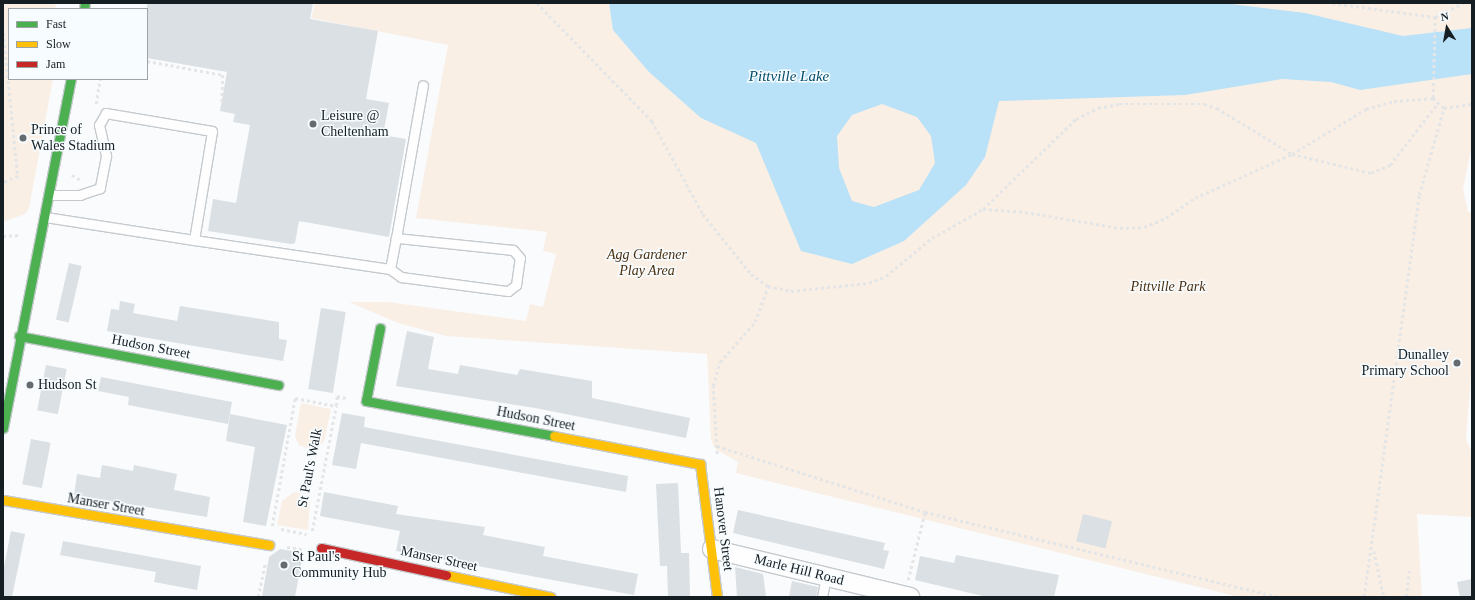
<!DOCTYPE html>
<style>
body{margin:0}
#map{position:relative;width:1475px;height:600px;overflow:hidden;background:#f9fbfd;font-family:Georgia,serif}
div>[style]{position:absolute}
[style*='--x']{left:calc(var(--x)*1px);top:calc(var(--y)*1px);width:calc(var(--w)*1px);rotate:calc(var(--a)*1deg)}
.green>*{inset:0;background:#faefe5}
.water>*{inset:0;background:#b9e1f8}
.building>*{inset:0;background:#dae0e3;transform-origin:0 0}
.path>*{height:2.5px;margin-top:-1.25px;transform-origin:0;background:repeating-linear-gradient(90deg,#e4e5e6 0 3px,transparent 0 6px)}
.roads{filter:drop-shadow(1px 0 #c5cace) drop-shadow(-1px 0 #c5cace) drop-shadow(0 1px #c5cace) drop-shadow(0 -1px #c5cace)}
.lane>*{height:9px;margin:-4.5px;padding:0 4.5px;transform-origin:4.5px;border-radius:4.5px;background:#fefeff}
.street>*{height:18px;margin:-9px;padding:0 9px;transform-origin:9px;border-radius:9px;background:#fefeff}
.fast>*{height:9px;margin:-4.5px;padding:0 4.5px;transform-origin:4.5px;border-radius:4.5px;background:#4caf50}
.slow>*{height:9px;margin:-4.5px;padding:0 4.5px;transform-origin:4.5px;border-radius:4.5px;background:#ffc107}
.jam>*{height:9px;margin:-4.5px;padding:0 4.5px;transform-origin:4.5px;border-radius:4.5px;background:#c62828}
.dots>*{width:11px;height:11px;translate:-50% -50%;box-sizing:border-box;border:2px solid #f7fcff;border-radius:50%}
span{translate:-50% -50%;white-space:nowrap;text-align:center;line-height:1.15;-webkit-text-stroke:3px #f7fcff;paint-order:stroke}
.poi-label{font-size:14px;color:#151e23}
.left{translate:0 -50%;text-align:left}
.right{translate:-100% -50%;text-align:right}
.park-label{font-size:14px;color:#4c2f0e;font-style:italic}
.street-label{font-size:14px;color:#151e23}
.water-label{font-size:15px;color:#004d6c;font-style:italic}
.frame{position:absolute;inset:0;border:4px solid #151e23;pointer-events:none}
.legend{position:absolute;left:8px;top:8px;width:140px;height:72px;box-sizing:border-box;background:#f7fcff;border:1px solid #9da3a7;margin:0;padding:5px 7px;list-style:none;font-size:12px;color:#151e23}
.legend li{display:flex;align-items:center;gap:8px;height:20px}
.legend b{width:20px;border:1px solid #9da3a7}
.north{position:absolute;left:1427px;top:8px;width:40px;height:40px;-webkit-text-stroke:3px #f7fcff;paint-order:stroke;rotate:349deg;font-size:11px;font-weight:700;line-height:16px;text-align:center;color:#151e23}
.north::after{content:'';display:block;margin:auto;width:14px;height:18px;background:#151e23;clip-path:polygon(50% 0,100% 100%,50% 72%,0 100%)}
</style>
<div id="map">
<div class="green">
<i style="clip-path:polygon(3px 3px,55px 3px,56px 9px,9px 9px,9px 79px,53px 79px,29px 208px,25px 214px,3px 222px)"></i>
<i style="clip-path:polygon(315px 3px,1472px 3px,1472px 145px,1463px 189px,1468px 212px,1472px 212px,1472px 363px,1466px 439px,1472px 453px,1472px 517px,1417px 514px,1422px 597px,1239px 597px,736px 473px,738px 462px,715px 449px,711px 440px,707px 354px,446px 336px,398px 323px,349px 302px,388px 302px,526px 321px,530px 304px,543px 307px,556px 254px,543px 251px,547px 232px,416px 218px,448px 45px,311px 18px)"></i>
<i style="clip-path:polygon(301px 403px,331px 409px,324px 442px,312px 450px,299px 445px,295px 436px)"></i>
<i style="clip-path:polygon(294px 492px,303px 494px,310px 501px,308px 530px,277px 525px,282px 501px)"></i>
</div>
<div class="water">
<i style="clip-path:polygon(evenodd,609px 3px,1231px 4px,1305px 13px,1403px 36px,1472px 28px,1472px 74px,1360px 90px,1331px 82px,1282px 79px,1185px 95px,999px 101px,985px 157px,966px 185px,904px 241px,852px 264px,801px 251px,756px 143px,701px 118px,649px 72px,613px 30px,609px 3px,882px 104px,917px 117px,931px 136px,935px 163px,919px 190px,874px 207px,852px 201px,839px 168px,837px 136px,852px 115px,882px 104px)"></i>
</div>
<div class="building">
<i style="clip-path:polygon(147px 3px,313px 3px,310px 19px,378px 31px,366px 99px,389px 103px,383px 135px,406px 139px,389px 237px,299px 221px,295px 243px,291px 244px,208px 231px,213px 199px,236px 203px,250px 125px,233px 122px,235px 114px,220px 111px,227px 72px,147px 58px)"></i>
<i style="left:69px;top:263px;width:13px;height:58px;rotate:13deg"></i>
<i style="clip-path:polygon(120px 301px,135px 304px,133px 313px,177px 321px,180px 306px,279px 322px,279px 339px,287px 340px,283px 361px,107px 331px,111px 309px,119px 310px)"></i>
<i style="left:321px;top:308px;width:25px;height:82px;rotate:9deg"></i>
<i style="clip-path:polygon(407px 331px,434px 337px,428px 369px,458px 374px,460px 365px,517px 375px,520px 369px,592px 381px,592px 398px,690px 418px,686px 438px,535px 408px,396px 386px)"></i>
<i style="left:46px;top:365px;width:21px;height:46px;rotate:11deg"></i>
<i style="clip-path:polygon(101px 377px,232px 402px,228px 424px,128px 405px,129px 397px,98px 391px)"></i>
<i style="clip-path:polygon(342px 413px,365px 417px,364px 427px,628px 476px,626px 492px,361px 443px,356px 469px,332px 465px)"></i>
<i style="clip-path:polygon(230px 414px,287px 425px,266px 526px,243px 522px,255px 447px,226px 441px)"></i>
<i style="left:31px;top:439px;width:20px;height:46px;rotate:11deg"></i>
<i style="clip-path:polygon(102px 465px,133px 471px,134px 465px,177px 474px,174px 490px,210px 497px,207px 517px,74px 495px,77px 474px,100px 478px)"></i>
<i style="clip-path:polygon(678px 483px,681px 553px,689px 553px,690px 597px,668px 597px,667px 566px,660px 566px,656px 484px)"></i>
<i style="clip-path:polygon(324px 492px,398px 506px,396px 514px,485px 527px,483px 535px,545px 547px,543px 556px,638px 574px,634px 595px,396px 551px,400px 531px,320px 516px)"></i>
<i style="clip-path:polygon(738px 510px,885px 543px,883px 550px,889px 551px,884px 569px,733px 533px)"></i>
<i style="left:1083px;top:514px;width:30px;height:28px;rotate:14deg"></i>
<i style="clip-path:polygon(11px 531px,25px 534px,12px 597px,3px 597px,3px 572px)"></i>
<i style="clip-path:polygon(63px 541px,201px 566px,197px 590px,154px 582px,156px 572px,60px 555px)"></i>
<i style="clip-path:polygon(280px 549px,303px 553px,295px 597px,262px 597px,269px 557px)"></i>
<i style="clip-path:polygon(956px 555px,1059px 575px,1054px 597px,987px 597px,915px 580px,920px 556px,954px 563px)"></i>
<i style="clip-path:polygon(735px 567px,763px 574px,766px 597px,737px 597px)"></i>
<i style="clip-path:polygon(1472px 579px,1472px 597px,1460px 597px,1457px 582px)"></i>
<i style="clip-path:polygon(792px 581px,818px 587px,816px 597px,789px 597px)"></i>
</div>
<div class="path">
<i style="--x:537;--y:3;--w:165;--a:45.7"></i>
<i style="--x:652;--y:121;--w:106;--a:61.3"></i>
<i style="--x:703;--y:214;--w:77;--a:51.3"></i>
<i style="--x:751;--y:274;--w:21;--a:35"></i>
<i style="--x:768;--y:286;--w:24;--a:12"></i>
<i style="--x:791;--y:291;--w:78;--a:-5.9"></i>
<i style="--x:869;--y:283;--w:18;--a:-22"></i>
<i style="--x:886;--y:276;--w:60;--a:-39.6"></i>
<i style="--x:932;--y:238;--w:59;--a:-29.6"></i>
<i style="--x:983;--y:209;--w:129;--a:-44.1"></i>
<i style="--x:1076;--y:119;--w:25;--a:-27"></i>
<i style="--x:1098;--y:108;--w:21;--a:-11"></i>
<i style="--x:1119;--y:104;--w:85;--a:0"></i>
<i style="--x:1204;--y:104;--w:14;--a:17"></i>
<i style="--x:1217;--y:108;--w:88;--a:31.5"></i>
<i style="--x:1292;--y:154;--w:81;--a:13.5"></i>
<i style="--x:1371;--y:173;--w:21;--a:-23"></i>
<i style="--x:1390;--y:165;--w:78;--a:-52.3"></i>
<i style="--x:1332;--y:3;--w:104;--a:7.7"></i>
<i style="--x:1435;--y:17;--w:32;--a:-26"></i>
<i style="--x:3;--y:27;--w:150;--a:84.3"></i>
<i style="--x:18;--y:176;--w:17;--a:155"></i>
<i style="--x:147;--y:61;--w:77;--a:10.4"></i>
<i style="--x:223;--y:75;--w:29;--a:92"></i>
<i style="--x:1433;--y:98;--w:81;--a:-88.6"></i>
<i style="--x:96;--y:104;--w:25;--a:-81"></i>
<i style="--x:72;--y:175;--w:10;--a:29"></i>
<i style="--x:983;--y:209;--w:42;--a:4.1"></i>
<i style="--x:1025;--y:212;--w:96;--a:9.6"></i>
<i style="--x:1120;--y:228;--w:24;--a:-2"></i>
<i style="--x:1144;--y:227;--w:24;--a:-22"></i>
<i style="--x:1166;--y:218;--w:35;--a:-35"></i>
<i style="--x:1195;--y:198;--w:107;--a:-24.4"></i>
<i style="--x:1292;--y:154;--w:87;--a:-31.3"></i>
<i style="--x:1366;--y:109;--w:29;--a:-16"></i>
<i style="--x:1394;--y:101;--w:39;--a:-4"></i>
<i style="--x:1433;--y:98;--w:15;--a:42"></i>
<i style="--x:1444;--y:108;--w:28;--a:-8"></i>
<i style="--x:3;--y:236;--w:17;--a:-3"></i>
<i style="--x:295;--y:398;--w:42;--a:11"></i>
<i style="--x:336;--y:406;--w:10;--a:-84"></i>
<i style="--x:337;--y:396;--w:9;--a:13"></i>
<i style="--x:717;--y:446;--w:218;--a:17.6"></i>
<i style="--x:925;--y:512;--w:365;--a:13.5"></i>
<i style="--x:717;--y:454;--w:68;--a:-93.4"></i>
<i style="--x:713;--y:386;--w:25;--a:-74"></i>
<i style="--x:720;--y:362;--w:53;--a:-48.8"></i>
<i style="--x:755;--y:322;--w:38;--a:-70"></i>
<i style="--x:272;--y:526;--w:130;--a:-79.8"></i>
<i style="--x:281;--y:529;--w:26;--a:11"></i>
<i style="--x:312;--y:531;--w:127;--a:-79.1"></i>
<i style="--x:287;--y:547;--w:15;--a:8"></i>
<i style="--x:1374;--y:551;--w:47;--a:77.7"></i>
<i style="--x:908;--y:580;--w:70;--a:-76"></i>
<i style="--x:258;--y:597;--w:34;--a:-78"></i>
<i style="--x:1364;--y:597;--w:406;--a:-82.2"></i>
<i style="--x:1419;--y:195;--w:91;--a:-74"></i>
<i style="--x:1406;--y:597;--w:26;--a:-83"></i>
</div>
<div class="roads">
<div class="lane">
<i style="--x:45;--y:217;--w:151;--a:8.8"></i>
<i style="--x:194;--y:240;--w:110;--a:-80.6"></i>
<i style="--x:212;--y:131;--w:108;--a:-170.4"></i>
<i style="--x:106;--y:113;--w:14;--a:120"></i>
<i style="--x:99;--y:125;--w:32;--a:77"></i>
<i style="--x:106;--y:156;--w:33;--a:101"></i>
<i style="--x:100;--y:188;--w:21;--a:161"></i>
<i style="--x:80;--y:195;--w:31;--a:180"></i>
<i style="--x:396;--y:238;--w:155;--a:-80"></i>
<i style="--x:194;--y:240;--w:198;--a:8.4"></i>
<i style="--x:390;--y:269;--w:14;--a:36"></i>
<i style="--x:401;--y:277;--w:108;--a:7.5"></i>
<i style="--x:508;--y:291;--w:10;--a:-37"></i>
<i style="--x:516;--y:285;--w:27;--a:-82"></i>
<i style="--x:520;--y:258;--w:11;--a:-131"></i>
<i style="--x:513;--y:250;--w:118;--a:-174.1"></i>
<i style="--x:396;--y:238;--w:32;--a:101"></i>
<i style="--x:822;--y:597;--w:20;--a:-79"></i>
</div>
<div class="street">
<i style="--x:712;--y:549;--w:204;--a:13.6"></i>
</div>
<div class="fast">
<i style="--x:84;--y:9;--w:6;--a:-81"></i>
<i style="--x:380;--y:328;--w:74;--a:100.9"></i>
<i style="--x:366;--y:401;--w:191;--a:10.5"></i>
<i style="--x:19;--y:336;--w:264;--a:10.7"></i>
<i style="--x:3;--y:428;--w:356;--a:-79"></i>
</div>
<div class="slow">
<i style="--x:554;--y:436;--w:149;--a:10.9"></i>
<i style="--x:700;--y:464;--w:134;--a:82.7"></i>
<i style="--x:3;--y:500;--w:270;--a:9.6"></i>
<i style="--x:446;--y:575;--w:107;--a:11.8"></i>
</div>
<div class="jam">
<i style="--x:321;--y:548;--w:128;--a:12.2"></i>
</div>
</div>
<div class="dots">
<i style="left:313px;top:124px;background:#656b6f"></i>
<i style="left:23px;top:138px;background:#656b6f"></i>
<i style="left:1457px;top:363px;background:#656b6f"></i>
<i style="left:30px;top:385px;background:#656b6f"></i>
<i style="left:284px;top:565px;background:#656b6f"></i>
</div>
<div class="poi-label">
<span class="left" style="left:321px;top:124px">Leisure @<br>Cheltenham</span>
<span class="left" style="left:31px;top:138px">Prince of<br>Wales Stadium</span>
<span class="right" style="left:1449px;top:363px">Dunalley<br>Primary School</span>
<span class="left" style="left:38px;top:385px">Hudson St</span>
<span class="left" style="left:292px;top:565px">St Paul's<br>Community Hub</span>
</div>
<div class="park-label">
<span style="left:647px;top:263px">Agg Gardener<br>Play Area</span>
<span style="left:1168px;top:287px">Pittville Park</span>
</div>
<div class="street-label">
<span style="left:151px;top:347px;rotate:11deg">Hudson Street</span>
<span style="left:536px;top:419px;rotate:11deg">Hudson Street</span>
<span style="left:310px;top:468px;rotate:-79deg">St Paul's Walk</span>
<span style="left:106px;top:505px;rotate:10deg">Manser Street</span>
<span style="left:723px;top:529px;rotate:83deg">Hanover Street</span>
<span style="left:439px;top:559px;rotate:12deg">Manser Street</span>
<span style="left:799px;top:570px;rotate:14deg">Marle Hill Road</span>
</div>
<div class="water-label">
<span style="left:789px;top:77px">Pittville Lake</span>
</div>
<div class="frame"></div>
<ul class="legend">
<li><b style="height:5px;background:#4caf50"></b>Fast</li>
<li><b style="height:5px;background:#ffc107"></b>Slow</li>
<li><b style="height:5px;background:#c62828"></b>Jam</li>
</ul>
<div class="north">N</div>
</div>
